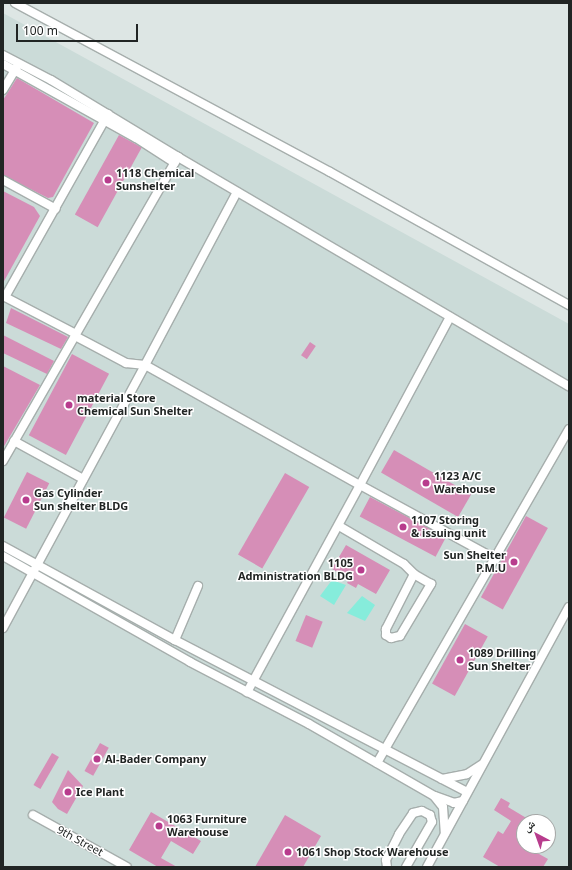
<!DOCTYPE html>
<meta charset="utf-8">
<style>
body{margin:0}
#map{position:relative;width:572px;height:870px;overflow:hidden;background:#dde6e4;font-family:"Noto Sans","Noto Naskh Arabic",sans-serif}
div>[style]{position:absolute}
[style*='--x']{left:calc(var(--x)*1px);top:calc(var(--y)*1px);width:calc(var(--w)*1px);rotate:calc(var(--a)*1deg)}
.built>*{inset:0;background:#cbdbd8}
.green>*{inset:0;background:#86ecdb}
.building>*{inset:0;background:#d68eb7;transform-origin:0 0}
.roads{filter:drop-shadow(1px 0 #a6aeac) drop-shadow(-1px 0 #a6aeac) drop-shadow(0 1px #a6aeac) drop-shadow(0 -1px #a6aeac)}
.minor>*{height:8px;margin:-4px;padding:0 4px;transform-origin:4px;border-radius:4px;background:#fff}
.dots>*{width:11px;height:11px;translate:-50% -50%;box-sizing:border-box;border:2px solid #fff;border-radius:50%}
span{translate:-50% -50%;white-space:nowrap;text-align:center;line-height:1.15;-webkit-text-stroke:3px #fff;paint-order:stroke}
.poi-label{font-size:11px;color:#212524;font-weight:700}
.left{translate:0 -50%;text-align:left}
.right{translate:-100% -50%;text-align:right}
.street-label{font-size:11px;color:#212524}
.frame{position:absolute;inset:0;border:4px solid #212524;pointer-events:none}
.north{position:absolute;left:516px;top:814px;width:40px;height:40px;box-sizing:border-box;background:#fff;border:1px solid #a6a8a7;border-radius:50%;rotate:319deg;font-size:11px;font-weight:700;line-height:16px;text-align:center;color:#212524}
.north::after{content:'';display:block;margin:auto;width:14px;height:18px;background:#b83c8d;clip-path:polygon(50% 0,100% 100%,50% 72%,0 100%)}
.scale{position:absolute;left:16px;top:24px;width:122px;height:18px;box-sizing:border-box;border:2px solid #212524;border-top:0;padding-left:5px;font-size:12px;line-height:14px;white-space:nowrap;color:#212524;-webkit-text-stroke:3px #fff;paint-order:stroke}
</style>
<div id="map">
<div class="built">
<i style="clip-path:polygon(evenodd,3px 13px,569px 324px,569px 867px,3px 867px,3px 13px,524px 822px,548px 822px,548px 846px,524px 846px,524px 822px)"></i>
</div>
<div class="green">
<i style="clip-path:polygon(332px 580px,346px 585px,334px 605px,320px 596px)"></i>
<i style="clip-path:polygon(362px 596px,375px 605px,365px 621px,347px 613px)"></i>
</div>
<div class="building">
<i style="clip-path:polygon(17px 78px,94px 123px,53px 197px,48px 198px,3px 175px,3px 100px)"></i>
<i style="left:119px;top:135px;width:26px;height:91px;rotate:29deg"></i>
<i style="clip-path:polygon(3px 191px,34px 207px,40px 216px,3px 283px)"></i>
<i style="clip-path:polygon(11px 308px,68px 337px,61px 349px,6px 323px)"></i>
<i style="clip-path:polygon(3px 335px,54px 361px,47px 374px,3px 353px)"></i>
<i style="left:310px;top:342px;width:7px;height:16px;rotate:34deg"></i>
<i style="left:72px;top:354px;width:42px;height:92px;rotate:28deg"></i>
<i style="clip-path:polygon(3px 366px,40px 385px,3px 448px)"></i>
<i style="left:394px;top:450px;width:89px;height:26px;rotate:30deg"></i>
<i style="left:27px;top:472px;width:25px;height:51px;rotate:27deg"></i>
<i style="left:285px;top:473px;width:28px;height:94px;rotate:30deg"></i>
<i style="left:370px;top:497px;width:86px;height:22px;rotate:28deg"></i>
<i style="left:526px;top:516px;width:25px;height:93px;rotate:29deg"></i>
<i style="clip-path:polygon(346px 545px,390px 570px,376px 594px,358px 584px,356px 588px,347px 583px,349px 579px,332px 569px)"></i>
<i style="left:306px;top:615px;width:18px;height:28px;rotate:22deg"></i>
<i style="left:465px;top:624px;width:26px;height:68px;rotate:29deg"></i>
<i style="left:100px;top:743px;width:10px;height:32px;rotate:29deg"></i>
<i style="left:52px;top:753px;width:8px;height:37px;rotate:30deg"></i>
<i style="clip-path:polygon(68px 770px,83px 786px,67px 814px,58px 809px,52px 802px)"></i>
<i style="clip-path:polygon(501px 798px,510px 803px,508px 807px,533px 822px,524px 822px,524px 846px,534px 846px,532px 850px,548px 859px,543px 867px,500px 867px,483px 857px,498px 831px,503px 834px,511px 821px,494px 810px)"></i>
<i style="clip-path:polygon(151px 812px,201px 841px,193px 854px,171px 841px,161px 858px,177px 867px,158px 867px,129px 850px)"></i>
<i style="clip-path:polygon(285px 815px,321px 836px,303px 867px,255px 867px)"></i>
</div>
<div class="roads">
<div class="minor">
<i style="--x:15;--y:3;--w:357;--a:28.2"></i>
<i style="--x:330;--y:172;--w:274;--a:29.1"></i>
<i style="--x:3;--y:55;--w:54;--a:27.5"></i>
<i style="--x:51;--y:80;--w:149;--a:31.2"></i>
<i style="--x:3;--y:64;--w:152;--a:29.1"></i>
<i style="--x:136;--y:138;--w:46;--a:32.7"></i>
<i style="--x:3;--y:90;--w:27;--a:-59"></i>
<i style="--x:3;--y:180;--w:60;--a:28.7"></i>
<i style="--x:450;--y:317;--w:191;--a:118.2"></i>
<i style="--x:360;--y:485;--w:155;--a:28.6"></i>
<i style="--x:76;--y:334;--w:80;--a:-152.5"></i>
<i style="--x:5;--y:297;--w:210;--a:-60.6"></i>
<i style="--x:75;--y:336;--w:58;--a:27.9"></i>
<i style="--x:126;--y:363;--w:19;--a:6"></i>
<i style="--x:145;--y:365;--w:196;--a:-62"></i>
<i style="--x:14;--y:441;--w:79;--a:28.8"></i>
<i style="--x:3;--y:461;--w:351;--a:-60.1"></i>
<i style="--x:178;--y:157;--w:453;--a:30.4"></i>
<i style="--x:339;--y:526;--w:75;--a:30.3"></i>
<i style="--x:404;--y:564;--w:14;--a:45"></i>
<i style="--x:414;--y:574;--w:62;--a:117"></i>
<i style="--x:386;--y:629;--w:6;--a:90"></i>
<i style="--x:386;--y:635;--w:6;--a:31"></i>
<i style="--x:391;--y:638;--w:9;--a:-13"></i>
<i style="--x:400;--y:636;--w:61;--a:-59.2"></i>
<i style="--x:431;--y:584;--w:20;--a:-150"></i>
<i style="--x:3;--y:546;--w:196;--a:28.7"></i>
<i style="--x:3;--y:556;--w:215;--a:29.5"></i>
<i style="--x:190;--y:662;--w:134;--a:27.5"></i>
<i style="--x:309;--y:724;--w:144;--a:29.9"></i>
<i style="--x:434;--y:796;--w:14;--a:51"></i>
<i style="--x:443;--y:807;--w:26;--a:86"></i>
<i style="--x:198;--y:586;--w:59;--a:113.1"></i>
<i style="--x:175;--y:640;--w:329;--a:27.5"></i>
<i style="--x:3;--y:628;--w:299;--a:-61.6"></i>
<i style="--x:145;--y:365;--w:246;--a:29.2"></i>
<i style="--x:360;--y:485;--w:236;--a:118.6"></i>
<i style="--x:377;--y:763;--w:385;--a:-60.1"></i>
<i style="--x:442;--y:779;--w:25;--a:-11"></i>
<i style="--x:467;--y:774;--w:17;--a:-33"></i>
<i style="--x:435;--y:796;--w:20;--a:20"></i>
<i style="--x:454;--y:803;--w:9;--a:-13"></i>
<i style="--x:33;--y:815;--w:107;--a:29"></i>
<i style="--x:387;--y:867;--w:7;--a:-98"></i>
<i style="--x:386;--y:860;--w:29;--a:-63"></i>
<i style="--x:399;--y:834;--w:25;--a:-56"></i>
<i style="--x:413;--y:813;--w:9;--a:-13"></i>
<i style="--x:422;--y:811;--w:9;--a:27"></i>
<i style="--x:430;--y:815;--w:7;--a:74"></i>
<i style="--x:432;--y:822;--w:52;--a:120"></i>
<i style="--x:427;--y:867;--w:296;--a:-61.4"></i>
</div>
</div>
<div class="dots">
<i style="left:108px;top:180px;background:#b83c8d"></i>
<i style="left:69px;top:405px;background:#b83c8d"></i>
<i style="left:426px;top:483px;background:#b83c8d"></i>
<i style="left:26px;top:500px;background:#b83c8d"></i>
<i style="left:403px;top:527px;background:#b83c8d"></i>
<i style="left:514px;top:562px;background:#b83c8d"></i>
<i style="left:361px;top:570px;background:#b83c8d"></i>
<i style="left:460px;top:660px;background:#b83c8d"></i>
<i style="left:97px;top:759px;background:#b83c8d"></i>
<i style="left:68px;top:792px;background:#b83c8d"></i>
<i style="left:159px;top:826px;background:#b83c8d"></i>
<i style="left:288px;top:852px;background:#b83c8d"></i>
</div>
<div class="poi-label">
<span class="left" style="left:116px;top:180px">1118 Chemical<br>Sunshelter</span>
<span class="left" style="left:77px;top:405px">material Store<br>Chemical Sun Shelter</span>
<span class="left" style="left:434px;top:483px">1123 A/C<br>Warehouse</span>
<span class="left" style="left:34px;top:500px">Gas Cylinder<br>Sun shelter BLDG</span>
<span class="left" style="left:411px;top:527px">1107 Storing<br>&amp; issuing unit</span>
<span class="right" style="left:506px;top:562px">Sun Shelter<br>P.M.U</span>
<span class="right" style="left:353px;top:570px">1105<br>Administration BLDG</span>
<span class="left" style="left:468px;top:660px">1089 Drilling<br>Sun Shelter</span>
<span class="left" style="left:105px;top:759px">Al-Bader Company</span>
<span class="left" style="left:76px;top:792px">Ice Plant</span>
<span class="left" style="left:167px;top:826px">1063 Furniture<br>Warehouse</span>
<span class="left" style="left:296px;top:852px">1061 Shop Stock Warehouse</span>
</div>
<div class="street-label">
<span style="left:80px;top:841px;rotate:29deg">9th Street</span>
</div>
<div class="frame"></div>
<div class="north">ش</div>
<div class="scale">100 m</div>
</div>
